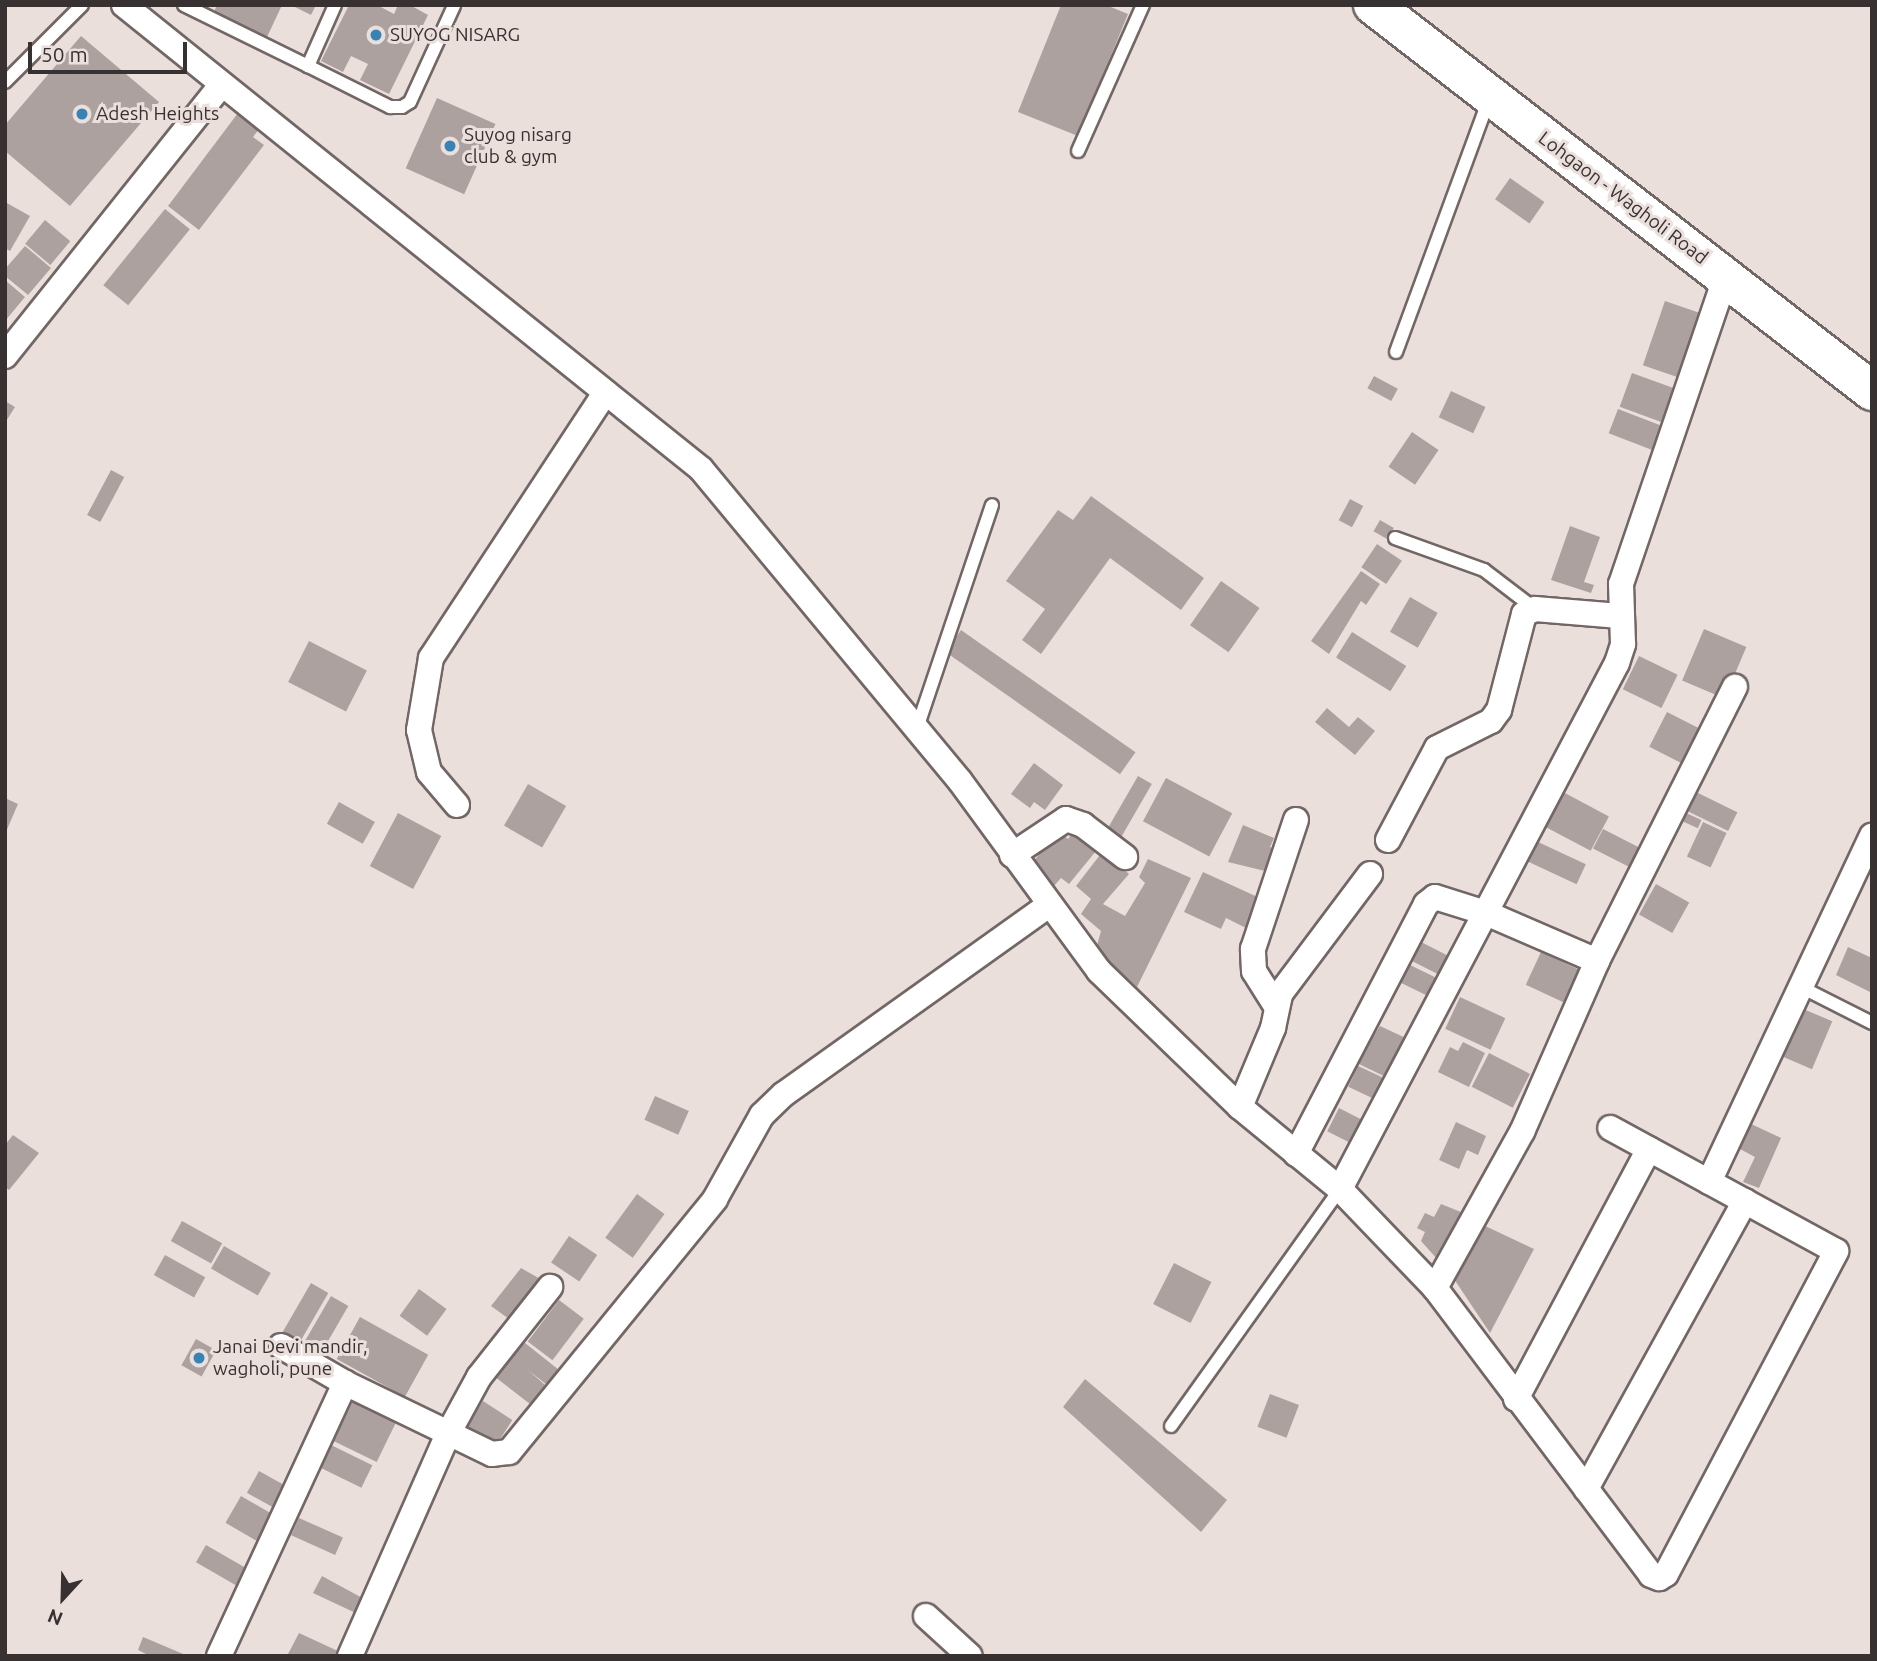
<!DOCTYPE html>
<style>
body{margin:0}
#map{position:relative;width:1877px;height:1661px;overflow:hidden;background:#ebdfdc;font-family:Ubuntu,sans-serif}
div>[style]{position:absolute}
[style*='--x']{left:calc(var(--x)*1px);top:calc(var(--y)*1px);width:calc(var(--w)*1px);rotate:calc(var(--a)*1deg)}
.building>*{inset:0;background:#ada19f;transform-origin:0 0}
.roads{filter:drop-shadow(2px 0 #726765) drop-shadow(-2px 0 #726765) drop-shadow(0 2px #726765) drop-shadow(0 -2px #726765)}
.lane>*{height:12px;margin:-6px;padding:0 6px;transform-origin:6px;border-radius:6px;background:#fff}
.street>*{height:24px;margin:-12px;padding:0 12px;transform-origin:12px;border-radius:12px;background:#fff}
.primary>*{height:38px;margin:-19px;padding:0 19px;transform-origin:19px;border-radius:19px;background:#fff}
.dots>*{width:19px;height:19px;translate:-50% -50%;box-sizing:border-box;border:4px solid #ebdfdc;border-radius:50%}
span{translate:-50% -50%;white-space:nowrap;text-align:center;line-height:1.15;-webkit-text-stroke:6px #ebdfdc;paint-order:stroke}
.poi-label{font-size:19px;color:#373231}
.left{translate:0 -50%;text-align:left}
.street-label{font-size:19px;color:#373231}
.frame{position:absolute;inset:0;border:7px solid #373231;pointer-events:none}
.north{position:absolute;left:28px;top:1563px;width:70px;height:70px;-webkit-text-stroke:5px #ebdfdc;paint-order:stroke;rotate:202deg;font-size:19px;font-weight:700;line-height:28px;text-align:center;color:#373231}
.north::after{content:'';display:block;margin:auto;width:24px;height:32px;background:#373231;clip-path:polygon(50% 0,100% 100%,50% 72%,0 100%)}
.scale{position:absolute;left:28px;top:42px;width:159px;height:32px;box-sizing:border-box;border:4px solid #373231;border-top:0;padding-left:9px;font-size:21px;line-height:24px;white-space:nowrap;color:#373231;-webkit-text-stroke:5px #ebdfdc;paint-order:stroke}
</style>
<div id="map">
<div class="building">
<i style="clip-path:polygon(217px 5px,282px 5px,267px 37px,214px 12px)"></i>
<i style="clip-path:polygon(291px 5px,316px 5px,311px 15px)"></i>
<i style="clip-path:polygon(349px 5px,377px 5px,394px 14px,398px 5px,410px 5px,428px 15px,389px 94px,360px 80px,368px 64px,351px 56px,343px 72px,321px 61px)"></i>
<i style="clip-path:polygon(1061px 5px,1106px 5px,1128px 14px,1078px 136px,1018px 112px)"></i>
<i style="clip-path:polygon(81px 36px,159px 102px,70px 206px,5px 151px,5px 125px)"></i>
<i style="left:437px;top:98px;width:64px;height:77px;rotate:24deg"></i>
<i style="clip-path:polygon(238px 113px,259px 129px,253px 137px,264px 145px,199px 230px,168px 206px)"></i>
<i style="left:1510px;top:178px;width:42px;height:26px;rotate:35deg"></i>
<i style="clip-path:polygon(5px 202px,30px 216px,10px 251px,5px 248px)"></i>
<i style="left:165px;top:209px;width:32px;height:98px;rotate:39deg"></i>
<i style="left:45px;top:220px;width:33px;height:31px;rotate:40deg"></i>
<i style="clip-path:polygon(25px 246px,51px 268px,28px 295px,5px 276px,5px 269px)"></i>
<i style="clip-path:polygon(5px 280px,25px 297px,5px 321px)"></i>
<i style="left:1665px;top:301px;width:37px;height:68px;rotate:19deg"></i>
<i style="left:1632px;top:373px;width:47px;height:36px;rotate:20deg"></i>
<i style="left:1374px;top:376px;width:27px;height:14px;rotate:28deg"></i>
<i style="left:1451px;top:391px;width:38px;height:29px;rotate:25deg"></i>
<i style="clip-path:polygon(5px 401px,15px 407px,5px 423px)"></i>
<i style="left:1618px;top:409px;width:48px;height:26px;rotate:21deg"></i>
<i style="left:1412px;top:432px;width:32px;height:42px;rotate:34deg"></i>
<i style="left:111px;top:470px;width:15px;height:51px;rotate:28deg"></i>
<i style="clip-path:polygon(1091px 496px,1204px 578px,1181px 610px,1110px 558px,1041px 654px,1022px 640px,1045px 609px,1006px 581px,1058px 510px,1073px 520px)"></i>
<i style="left:1350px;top:499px;width:15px;height:24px;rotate:28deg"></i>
<i style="left:1380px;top:520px;width:16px;height:13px;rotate:30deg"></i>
<i style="clip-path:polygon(1570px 526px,1600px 537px,1584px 582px,1594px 585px,1591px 593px,1551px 580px)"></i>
<i style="left:1377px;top:544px;width:30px;height:28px;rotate:34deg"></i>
<i style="clip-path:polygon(1361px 571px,1380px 584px,1366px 605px,1361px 601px,1329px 654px,1311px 641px)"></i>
<i style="left:1221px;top:581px;width:47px;height:54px;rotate:35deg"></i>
<i style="left:1410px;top:597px;width:32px;height:40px;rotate:30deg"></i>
<i style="left:1704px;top:629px;width:46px;height:56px;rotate:23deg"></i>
<i style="left:961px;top:630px;width:213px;height:27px;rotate:35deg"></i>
<i style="left:1352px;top:632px;width:64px;height:30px;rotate:32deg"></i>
<i style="left:309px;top:641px;width:65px;height:46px;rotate:27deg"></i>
<i style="left:1639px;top:656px;width:43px;height:37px;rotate:26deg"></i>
<i style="clip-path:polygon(1327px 708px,1349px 727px,1358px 717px,1375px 731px,1355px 755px,1315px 722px)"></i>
<i style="left:1667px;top:712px;width:42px;height:39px;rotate:27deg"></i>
<i style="clip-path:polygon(1034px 763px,1063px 785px,1045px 810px,1034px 802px,1030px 808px,1011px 794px)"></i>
<i style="left:1138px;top:776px;width:16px;height:65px;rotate:30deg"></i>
<i style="left:1166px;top:778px;width:75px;height:49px;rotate:28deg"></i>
<i style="left:528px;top:784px;width:44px;height:48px;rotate:30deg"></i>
<i style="left:1563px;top:792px;width:52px;height:39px;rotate:28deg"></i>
<i style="left:1696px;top:792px;width:46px;height:21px;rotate:26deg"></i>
<i style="clip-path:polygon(5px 798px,18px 804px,5px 834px)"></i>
<i style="left:339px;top:802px;width:41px;height:25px;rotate:29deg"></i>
<i style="left:398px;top:813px;width:49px;height:60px;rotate:28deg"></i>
<i style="left:1686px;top:813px;width:17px;height:9px;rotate:24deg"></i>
<i style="left:1703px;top:822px;width:26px;height:38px;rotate:25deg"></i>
<i style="clip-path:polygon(1243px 825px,1274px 838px,1270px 847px,1275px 849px,1265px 871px,1228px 862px)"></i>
<i style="left:1603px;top:829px;width:44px;height:22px;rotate:27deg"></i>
<i style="clip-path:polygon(1058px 831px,1068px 839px,1073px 832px,1096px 851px,1069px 884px,1061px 878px,1053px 887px,1029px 867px)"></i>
<i style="left:1536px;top:841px;width:55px;height:22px;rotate:25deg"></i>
<i style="clip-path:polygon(1103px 851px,1129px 874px,1103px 904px,1125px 916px,1145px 883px,1139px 877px,1148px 859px,1191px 878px,1137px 987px,1096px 949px,1101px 931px,1081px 914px,1091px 899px,1076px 886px)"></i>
<i style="clip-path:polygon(1203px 872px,1262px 899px,1248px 929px,1226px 918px,1221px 929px,1184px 912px)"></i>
<i style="left:1656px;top:884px;width:38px;height:35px;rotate:29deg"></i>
<i style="left:1421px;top:942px;width:36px;height:21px;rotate:27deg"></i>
<i style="clip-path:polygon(1848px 947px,1872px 958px,1872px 993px,1836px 975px)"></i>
<i style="left:1541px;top:952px;width:45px;height:36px;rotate:25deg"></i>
<i style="left:1408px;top:964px;width:37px;height:20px;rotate:26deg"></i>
<i style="left:1460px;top:997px;width:50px;height:35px;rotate:25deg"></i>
<i style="left:1801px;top:1008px;width:34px;height:52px;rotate:23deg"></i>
<i style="clip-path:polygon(1380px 1026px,1410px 1040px,1402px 1059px,1393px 1055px,1401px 1060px,1392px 1080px,1357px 1063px)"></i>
<i style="clip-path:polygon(1463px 1042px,1485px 1053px,1469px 1087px,1438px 1072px,1450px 1047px,1458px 1051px)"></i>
<i style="left:1489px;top:1053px;width:46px;height:38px;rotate:27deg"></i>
<i style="left:1358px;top:1066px;width:35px;height:23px;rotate:25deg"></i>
<i style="left:655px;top:1096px;width:37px;height:26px;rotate:24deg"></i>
<i style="left:1339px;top:1108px;width:35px;height:26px;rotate:27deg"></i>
<i style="clip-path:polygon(1456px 1122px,1486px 1136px,1478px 1155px,1467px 1150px,1459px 1169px,1439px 1160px)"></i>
<i style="clip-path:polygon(1749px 1123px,1781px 1138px,1759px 1188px,1743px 1182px,1755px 1157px,1738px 1148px)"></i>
<i style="clip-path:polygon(13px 1135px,39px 1153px,9px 1190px,5px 1187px,5px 1145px)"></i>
<i style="left:637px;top:1194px;width:34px;height:54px;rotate:36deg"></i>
<i style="clip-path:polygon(1441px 1204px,1461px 1212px,1438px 1260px,1421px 1241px,1425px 1232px,1417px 1228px,1425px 1213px,1434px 1217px)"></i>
<i style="left:182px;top:1221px;width:46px;height:23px;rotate:29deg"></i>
<i style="clip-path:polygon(1481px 1224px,1534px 1249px,1490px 1333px,1450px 1273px)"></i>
<i style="left:569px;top:1236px;width:34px;height:32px;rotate:34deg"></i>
<i style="left:224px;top:1246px;width:54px;height:26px;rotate:30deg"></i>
<i style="left:165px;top:1255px;width:46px;height:23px;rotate:29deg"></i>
<i style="left:1174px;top:1263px;width:42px;height:46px;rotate:27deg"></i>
<i style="clip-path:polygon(521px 1268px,542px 1280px,509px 1319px,491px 1306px)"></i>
<i style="left:311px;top:1283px;width:20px;height:59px;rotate:30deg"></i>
<i style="left:419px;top:1289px;width:34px;height:33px;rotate:36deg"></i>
<i style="left:331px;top:1296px;width:20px;height:59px;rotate:30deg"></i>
<i style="left:559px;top:1300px;width:31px;height:52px;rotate:37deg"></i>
<i style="left:360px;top:1317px;width:78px;height:48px;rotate:29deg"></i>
<i style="left:196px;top:1339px;width:23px;height:30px;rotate:29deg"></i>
<i style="clip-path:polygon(520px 1339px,559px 1370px,547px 1385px,528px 1370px,545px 1385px,530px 1404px,490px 1373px)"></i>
<i style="clip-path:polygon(1085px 1379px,1227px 1500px,1201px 1532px,1063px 1407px)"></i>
<i style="left:1270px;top:1394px;width:31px;height:35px;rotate:21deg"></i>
<i style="left:355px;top:1397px;width:48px;height:49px;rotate:26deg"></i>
<i style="left:483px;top:1401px;width:35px;height:32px;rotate:33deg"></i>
<i style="left:331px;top:1445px;width:46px;height:25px;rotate:26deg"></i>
<i style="left:259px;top:1471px;width:38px;height:25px;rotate:29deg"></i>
<i style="left:241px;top:1496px;width:42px;height:31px;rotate:30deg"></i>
<i style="left:299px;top:1518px;width:48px;height:19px;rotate:24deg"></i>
<i style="left:206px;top:1545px;width:52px;height:20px;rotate:30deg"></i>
<i style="clip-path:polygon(322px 1576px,366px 1600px,360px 1615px,313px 1593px)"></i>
<i style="clip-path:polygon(299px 1633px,340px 1652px,338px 1656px,287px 1656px)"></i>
<i style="clip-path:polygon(143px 1637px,188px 1656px,150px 1656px,138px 1650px)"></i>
</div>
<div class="roads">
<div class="lane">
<i style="--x:184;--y:5;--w:138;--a:26.2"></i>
<i style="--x:335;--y:5;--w:67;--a:113.9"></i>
<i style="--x:308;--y:66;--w:92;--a:26.6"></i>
<i style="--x:390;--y:107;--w:12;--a:0"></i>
<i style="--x:402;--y:107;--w:9;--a:-32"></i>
<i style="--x:410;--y:102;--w:106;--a:-65.4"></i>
<i style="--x:5;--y:82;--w:109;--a:-45"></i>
<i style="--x:1078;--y:151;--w:160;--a:-66"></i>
<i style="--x:1396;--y:352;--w:270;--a:-69.8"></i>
<i style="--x:1395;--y:538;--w:95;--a:19.8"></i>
<i style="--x:1484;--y:570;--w:64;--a:37.4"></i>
<i style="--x:917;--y:728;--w:235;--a:-71.4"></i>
<i style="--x:1801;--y:987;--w:80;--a:26.9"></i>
<i style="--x:1171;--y:1426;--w:291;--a:-54.5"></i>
</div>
<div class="street">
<i style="--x:124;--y:5;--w:740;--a:38.8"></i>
<i style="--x:701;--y:469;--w:405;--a:50.3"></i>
<i style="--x:960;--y:781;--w:235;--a:53.8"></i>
<i style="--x:1099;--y:971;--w:196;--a:44"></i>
<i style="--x:1240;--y:1107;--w:129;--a:39.4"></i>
<i style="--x:1340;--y:1189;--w:594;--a:-62.23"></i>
<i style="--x:1617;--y:663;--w:20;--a:-72"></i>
<i style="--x:1623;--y:644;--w:60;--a:-91.9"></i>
<i style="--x:1621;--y:584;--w:325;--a:-71.2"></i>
<i style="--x:5;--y:356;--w:347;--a:-51.4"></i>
<i style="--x:457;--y:805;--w:43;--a:-130.3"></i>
<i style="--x:429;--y:772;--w:43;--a:-103.4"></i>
<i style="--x:419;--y:730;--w:73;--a:-80.5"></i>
<i style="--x:431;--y:658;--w:317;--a:-56.7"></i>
<i style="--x:1388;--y:840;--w:104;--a:-62"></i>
<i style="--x:1437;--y:748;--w:60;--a:-26.6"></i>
<i style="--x:1491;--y:721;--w:14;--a:-54"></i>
<i style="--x:1499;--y:710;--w:99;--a:-75.4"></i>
<i style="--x:1524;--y:614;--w:12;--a:-24"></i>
<i style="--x:1535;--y:609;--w:85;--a:4.7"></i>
<i style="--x:1012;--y:855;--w:65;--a:-33.7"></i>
<i style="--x:1066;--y:819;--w:18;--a:19"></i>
<i style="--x:1083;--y:825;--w:53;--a:37.3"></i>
<i style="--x:1276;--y:1006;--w:41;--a:-122.2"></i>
<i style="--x:1254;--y:971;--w:22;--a:-93"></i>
<i style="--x:1253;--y:949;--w:136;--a:-71.6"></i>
<i style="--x:1240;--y:1107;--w:86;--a:-67.3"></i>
<i style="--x:1273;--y:1028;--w:35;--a:-78"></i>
<i style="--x:1280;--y:994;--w:150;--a:-53.1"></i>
<i style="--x:1296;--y:1154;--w:282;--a:-62.5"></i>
<i style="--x:1426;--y:904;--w:11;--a:-38"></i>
<i style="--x:1435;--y:897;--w:53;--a:17.4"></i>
<i style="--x:1486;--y:913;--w:121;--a:23.4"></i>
<i style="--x:1709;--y:1182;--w:383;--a:-64.8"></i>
<i style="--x:1340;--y:1189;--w:137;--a:46.2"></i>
<i style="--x:1435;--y:1288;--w:359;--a:53"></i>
<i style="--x:1651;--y:1575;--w:9;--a:21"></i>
<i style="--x:1659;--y:1578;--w:8;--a:-30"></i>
<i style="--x:1666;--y:1574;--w:365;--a:-62.2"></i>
<i style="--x:1836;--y:1251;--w:257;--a:-151.4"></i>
<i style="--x:1435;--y:1288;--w:179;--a:-60.9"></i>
<i style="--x:1522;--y:1132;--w:187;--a:-66.3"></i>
<i style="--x:1597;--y:961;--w:307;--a:-63.3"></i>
<i style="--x:281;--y:1346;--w:74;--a:30"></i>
<i style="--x:1516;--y:1399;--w:283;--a:-62"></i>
<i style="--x:1586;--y:1489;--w:329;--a:-61.1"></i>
<i style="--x:926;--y:1616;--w:59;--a:42.3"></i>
<i style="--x:219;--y:1656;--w:301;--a:-65.2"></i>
<i style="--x:345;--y:1383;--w:163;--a:25.8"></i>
<i style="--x:492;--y:1454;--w:17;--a:-7"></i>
<i style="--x:509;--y:1452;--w:326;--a:-50.8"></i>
<i style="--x:715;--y:1199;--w:96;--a:-60.8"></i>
<i style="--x:762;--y:1115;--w:30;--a:-44"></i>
<i style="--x:784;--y:1094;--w:325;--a:-35.5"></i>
<i style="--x:350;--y:1656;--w:245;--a:-66.2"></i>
<i style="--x:449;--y:1432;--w:63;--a:-61.4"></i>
<i style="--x:479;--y:1377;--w:115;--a:-51.7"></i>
</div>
<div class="primary">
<i style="--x:1373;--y:5;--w:631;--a:37.72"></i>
</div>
</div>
<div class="dots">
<i style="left:376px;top:35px;background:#3684b6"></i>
<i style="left:82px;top:114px;background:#3684b6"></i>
<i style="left:450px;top:146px;background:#3684b6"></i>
<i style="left:199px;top:1358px;background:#3684b6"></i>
</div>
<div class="poi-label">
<span class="left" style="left:390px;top:35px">SUYOG NISARG</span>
<span class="left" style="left:96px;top:114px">Adesh Heights</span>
<span class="left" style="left:464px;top:146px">Suyog nisarg<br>club &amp; gym</span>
<span class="left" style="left:213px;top:1358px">Janai Devi mandir,<br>wagholi, pune</span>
</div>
<div class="street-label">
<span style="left:1623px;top:198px;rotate:37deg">Lohgaon - Wagholi Road</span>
</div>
<div class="frame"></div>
<div class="north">N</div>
<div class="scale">50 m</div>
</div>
